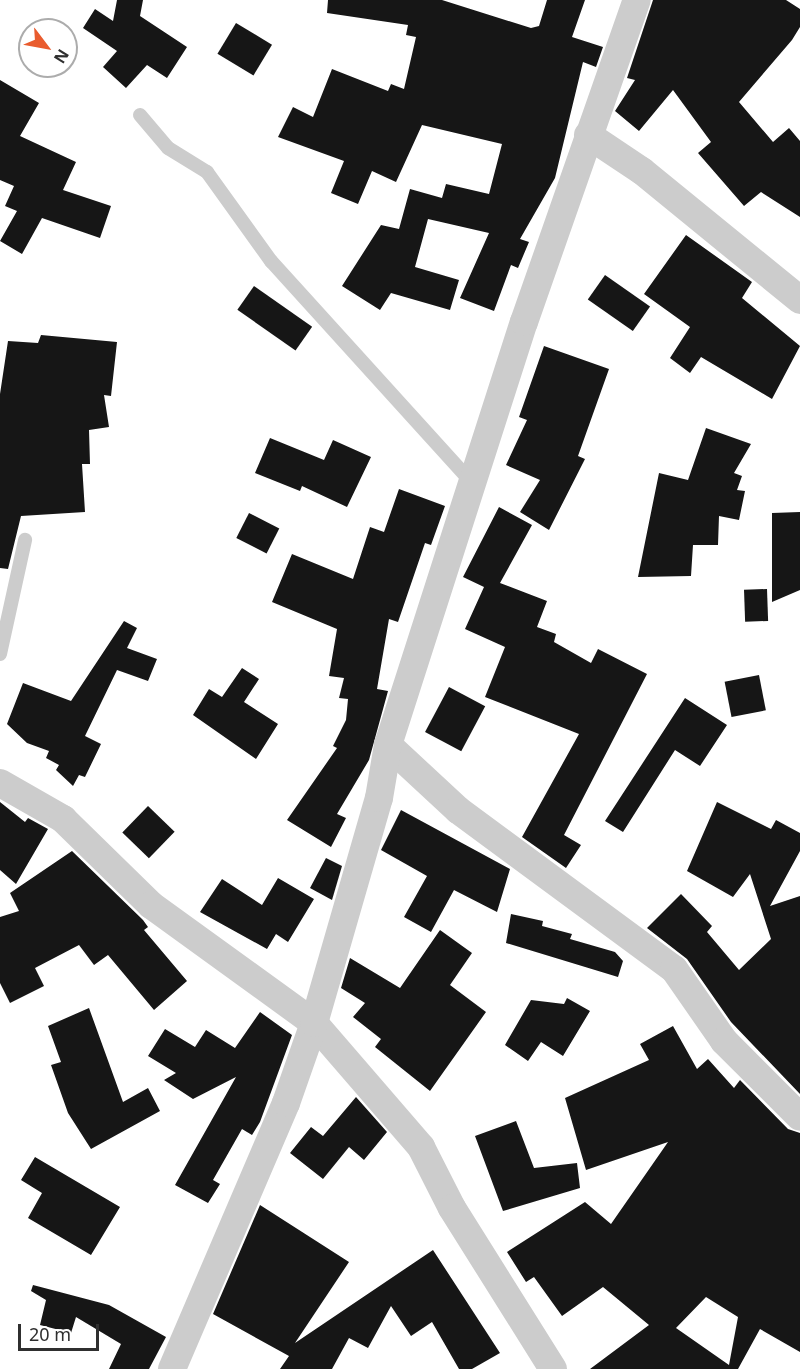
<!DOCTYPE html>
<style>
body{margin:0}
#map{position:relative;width:800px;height:1369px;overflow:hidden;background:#fff;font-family:"Noto Sans",sans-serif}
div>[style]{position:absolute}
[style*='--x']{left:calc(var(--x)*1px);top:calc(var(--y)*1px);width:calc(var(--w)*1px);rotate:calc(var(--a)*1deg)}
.building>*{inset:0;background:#161616;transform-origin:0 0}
.service>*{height:14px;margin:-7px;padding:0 7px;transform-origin:7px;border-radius:7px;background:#ccc}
.minor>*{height:28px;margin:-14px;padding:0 14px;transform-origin:14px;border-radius:14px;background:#ccc}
span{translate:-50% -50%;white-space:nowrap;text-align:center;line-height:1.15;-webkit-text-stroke:6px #fff;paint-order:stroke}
.north{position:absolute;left:18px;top:18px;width:60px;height:60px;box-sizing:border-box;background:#fff;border:2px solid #acacac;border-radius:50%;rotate:122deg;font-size:16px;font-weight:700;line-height:24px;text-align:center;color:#2f2f2f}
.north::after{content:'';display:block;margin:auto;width:21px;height:27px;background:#e95c2e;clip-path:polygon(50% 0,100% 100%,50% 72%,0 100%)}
.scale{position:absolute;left:18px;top:1324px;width:81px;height:27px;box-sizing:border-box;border:3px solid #2f2f2f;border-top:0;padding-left:8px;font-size:18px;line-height:21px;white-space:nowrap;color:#2f2f2f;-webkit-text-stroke:4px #fff;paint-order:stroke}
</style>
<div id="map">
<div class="building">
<i style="clip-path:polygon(117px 0,143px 0,140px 16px,187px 47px,167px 78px,147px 65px,126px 88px,103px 67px,117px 51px,83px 28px,95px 9px,113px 21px)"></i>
<i style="clip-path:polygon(328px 0,442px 0,531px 28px,539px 26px,547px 0,585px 0,572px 37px,603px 47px,596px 67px,583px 62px,555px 178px,520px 239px,529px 242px,518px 268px,511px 265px,494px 311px,460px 298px,489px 233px,428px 219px,415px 267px,459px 280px,450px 310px,391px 293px,380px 310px,342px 286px,381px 225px,399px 229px,410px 189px,442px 198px,446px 184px,489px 194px,502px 144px,422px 125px,396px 182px,372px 171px,358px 204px,331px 193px,344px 161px,278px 137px,293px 107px,313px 117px,332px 69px,388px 91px,391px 84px,404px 89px,416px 37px,406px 35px,408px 25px,327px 13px)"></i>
<i style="clip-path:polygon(653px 0,786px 0,800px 9px,800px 27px,792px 40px,739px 102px,773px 142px,789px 128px,800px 141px,800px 217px,761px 192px,744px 206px,698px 153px,711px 142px,673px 90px,639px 131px,615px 111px,635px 80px,627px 78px)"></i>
<i style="left:236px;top:23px;width:42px;height:36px;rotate:31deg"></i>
<i style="clip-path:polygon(0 80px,39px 103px,20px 136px,76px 162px,63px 190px,111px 206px,100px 238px,42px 218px,22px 254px,0 241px,17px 211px,5px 206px,14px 186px,0 180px)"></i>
<i style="clip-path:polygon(686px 235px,752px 282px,742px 298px,800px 346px,772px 399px,701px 357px,690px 373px,670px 358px,690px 327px,644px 294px)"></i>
<i style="left:605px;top:275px;width:55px;height:30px;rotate:35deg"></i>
<i style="left:254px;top:286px;width:71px;height:29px;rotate:35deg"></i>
<i style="clip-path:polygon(41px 335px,117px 342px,111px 396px,104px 395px,109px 427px,89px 430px,90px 464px,82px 464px,85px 512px,21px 516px,8px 569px,0 568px,0 394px,8px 341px,38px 343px)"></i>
<i style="clip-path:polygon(544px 346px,609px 369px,578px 456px,585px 459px,549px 530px,520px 512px,540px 480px,506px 465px,527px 420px,519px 417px)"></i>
<i style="clip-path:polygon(706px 428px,751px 444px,734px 473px,742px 476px,737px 490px,745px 491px,739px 520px,719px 516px,718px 545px,693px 545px,691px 576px,638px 577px,659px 473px,688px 480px)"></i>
<i style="clip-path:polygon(270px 438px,324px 460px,333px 440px,371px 457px,347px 507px,302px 486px,300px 491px,255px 473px)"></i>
<i style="clip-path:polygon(399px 489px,445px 506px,431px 545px,425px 543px,398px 622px,389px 619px,377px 689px,388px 691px,369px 760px,337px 814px,346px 818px,331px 847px,287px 820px,337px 748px,333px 746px,346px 720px,348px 699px,339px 698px,344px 678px,329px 676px,337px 629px,272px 602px,292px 554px,353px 579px,370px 527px,384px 532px)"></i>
<i style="clip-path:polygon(499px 507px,532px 525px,500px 583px,547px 601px,537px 627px,556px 634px,554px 642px,591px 663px,598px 649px,647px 674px,564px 835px,581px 845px,566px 868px,522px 837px,579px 734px,485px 697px,505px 647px,465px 629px,484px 587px,463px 577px)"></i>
<i style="clip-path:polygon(800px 512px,800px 590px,772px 602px,772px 513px)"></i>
<i style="left:249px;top:513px;width:34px;height:28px;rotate:27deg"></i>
<i style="left:767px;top:589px;width:32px;height:23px;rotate:88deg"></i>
<i style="clip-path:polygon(124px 621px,137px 628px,127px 648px,157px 659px,148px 681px,117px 670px,85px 736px,101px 744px,85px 777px,79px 775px,73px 786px,56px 770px,59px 765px,46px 758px,49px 751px,27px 743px,7px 724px,23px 683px,71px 701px)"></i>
<i style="clip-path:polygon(242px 668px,259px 679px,244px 702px,278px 724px,256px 759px,193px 715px,209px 689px,222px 697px)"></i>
<i style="left:759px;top:675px;width:36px;height:35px;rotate:79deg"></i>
<i style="left:449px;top:687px;width:41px;height:51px;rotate:28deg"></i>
<i style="clip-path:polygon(685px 698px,727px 725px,700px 766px,675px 750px,623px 832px,605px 821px)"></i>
<i style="clip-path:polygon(0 802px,25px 822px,28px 818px,48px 829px,16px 884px,0 870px)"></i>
<i style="clip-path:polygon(717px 802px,771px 829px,776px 820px,800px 833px,800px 851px,770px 906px,800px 896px,800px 1094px,731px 1022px,687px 959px,647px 928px,681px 894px,712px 926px,707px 932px,739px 970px,771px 939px,750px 874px,733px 897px,687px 871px)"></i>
<i style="left:148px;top:806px;width:37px;height:37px;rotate:44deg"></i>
<i style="clip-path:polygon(401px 810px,510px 869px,497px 912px,454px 890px,431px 932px,404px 917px,427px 876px,381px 850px)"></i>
<i style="clip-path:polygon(72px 851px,143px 920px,148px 927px,144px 930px,187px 981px,154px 1010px,108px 955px,94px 965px,79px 945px,35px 968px,44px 986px,10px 1003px,0 983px,0 917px,19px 911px,10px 893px)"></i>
<i style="clip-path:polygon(326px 858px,342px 866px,332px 900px,310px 888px)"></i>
<i style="clip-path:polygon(278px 878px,314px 899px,288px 942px,276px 934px,267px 949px,200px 912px,222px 879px,262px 905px)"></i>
<i style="clip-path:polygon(511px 914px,543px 921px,542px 926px,572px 934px,570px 939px,615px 952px,623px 961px,618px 977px,506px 943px)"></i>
<i style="clip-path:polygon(440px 930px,472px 953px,450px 985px,486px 1012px,430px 1091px,375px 1047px,381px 1039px,353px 1017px,365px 1003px,341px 988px,350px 958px,400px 988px)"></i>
<i style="clip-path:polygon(567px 998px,590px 1011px,563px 1056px,541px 1042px,528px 1061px,505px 1045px,531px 1000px,564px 1004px)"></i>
<i style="clip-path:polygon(89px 1008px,123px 1102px,148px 1088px,160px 1111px,91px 1149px,68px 1113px,51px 1065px,61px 1062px,48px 1026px)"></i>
<i style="clip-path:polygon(260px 1012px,292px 1035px,260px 1122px,252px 1135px,242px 1129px,213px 1180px,220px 1184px,208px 1203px,175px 1185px,236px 1077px,193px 1099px,164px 1080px,176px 1073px,148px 1056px,165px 1029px,195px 1047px,206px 1030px,235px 1048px)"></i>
<i style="clip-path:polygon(evenodd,673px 1026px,697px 1069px,708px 1059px,734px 1088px,740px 1080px,788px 1129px,800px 1133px,800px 1352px,760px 1329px,738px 1369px,590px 1369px,649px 1325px,603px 1287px,562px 1316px,534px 1277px,526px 1282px,507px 1252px,585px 1202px,611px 1224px,668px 1142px,586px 1170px,565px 1098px,649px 1060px,640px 1044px,673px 1026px,706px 1297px,738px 1317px,729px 1365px,676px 1328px,706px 1297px)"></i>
<i style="clip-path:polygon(356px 1097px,387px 1132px,364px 1160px,349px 1147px,323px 1179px,290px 1153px,311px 1127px,323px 1136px)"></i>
<i style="clip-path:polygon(516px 1121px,534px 1168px,577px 1163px,580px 1188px,503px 1211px,475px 1136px)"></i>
<i style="clip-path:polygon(35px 1157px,120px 1207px,91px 1255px,28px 1218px,42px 1193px,21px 1180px)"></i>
<i style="clip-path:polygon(260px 1205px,349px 1262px,295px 1343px,433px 1250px,500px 1353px,472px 1369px,459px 1369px,432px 1322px,411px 1336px,391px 1306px,368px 1348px,349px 1338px,332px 1369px,280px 1369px,289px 1356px,213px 1314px)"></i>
<i style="clip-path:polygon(33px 1285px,109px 1305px,166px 1337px,149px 1369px,109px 1369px,121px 1344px,76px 1317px,71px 1333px,40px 1325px,46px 1300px,31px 1291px)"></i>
</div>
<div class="service">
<i style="--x:140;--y:115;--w:43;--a:49.7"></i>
<i style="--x:168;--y:148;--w:46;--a:31.6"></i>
<i style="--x:207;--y:172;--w:110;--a:54.3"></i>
<i style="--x:271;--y:261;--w:299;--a:47.8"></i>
<i style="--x:0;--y:654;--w:117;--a:-77.6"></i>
</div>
<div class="minor">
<i style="--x:588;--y:135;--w:65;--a:33.7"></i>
<i style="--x:642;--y:171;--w:204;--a:39.2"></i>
<i style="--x:388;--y:745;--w:96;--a:42.9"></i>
<i style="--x:458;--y:810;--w:268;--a:36.4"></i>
<i style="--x:674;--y:969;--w:88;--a:55.2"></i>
<i style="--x:724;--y:1041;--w:107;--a:45"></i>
<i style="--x:0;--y:783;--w:73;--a:29.7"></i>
<i style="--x:63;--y:819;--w:123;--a:44.3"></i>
<i style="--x:151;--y:905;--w:201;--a:35.9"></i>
<i style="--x:314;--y:1023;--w:164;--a:49.2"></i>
<i style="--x:421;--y:1147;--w:68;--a:63.1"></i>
<i style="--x:452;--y:1208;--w:190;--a:57.9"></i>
<i style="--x:172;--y:1369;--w:289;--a:-66.8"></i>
<i style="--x:286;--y:1103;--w:85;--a:-70.7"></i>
<i style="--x:314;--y:1023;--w:234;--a:-73.9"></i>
<i style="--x:379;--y:798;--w:54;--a:-80.4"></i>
<i style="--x:388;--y:745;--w:444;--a:-72.2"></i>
<i style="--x:524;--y:322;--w:341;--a:-70.7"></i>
</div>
<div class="north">N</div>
<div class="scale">20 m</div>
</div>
